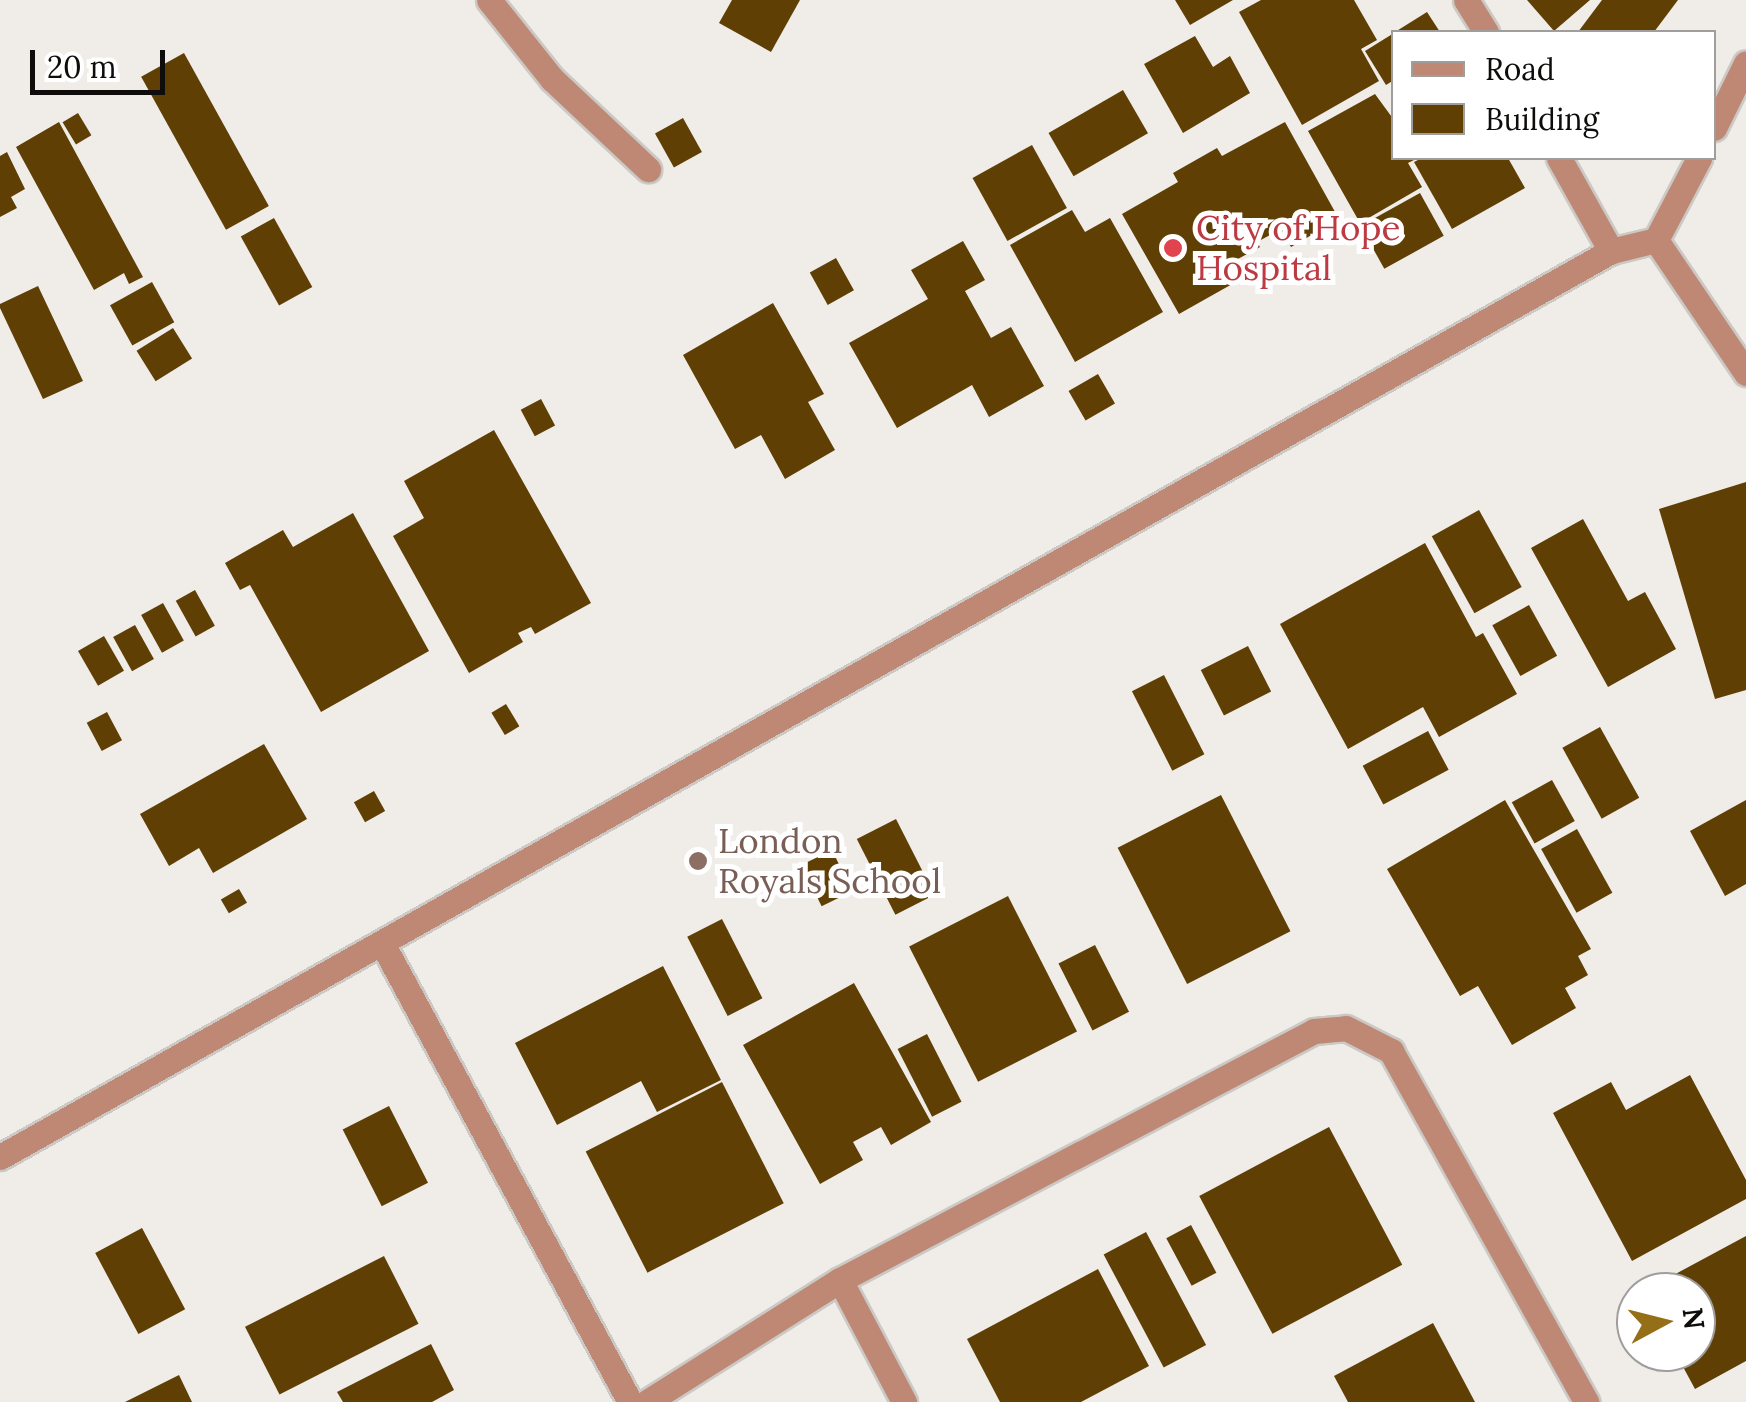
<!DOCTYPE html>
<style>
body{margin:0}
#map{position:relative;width:1746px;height:1402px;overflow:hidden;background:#f0ede9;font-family:Lora,serif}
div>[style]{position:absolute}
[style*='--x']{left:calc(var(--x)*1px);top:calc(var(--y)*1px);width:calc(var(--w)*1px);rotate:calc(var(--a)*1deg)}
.building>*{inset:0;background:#5f3f04;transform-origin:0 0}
.roads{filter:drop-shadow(2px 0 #ccc9c5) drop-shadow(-2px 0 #ccc9c5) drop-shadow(0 2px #ccc9c5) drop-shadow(0 -2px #ccc9c5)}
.minor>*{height:25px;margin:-12.5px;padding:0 12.5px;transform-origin:12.5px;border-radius:12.5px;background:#be8875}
.dots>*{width:28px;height:28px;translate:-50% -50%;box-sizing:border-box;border:5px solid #fff;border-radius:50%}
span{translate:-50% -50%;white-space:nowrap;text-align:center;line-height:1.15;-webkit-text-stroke:10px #fff;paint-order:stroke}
.health-label{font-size:35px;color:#be3a42}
.left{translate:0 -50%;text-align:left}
.education-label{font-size:35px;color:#785e54}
.legend{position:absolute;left:1391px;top:30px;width:325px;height:130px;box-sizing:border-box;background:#fff;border:2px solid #9f9e9d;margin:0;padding:12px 18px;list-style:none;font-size:30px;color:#0e0d0b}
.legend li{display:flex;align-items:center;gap:20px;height:50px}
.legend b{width:50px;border:2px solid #9f9e9d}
.north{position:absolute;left:1616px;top:1272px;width:100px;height:100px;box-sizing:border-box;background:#fff;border:2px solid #9f9e9d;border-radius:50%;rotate:83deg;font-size:28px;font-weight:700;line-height:40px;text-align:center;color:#0e0d0b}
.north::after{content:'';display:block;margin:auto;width:35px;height:45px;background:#956e18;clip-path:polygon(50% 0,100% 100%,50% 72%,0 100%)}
.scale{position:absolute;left:30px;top:50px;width:135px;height:45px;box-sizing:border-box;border:5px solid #0e0d0b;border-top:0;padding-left:12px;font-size:30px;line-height:35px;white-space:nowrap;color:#0e0d0b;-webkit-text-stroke:8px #fff;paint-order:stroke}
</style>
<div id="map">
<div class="building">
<i style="clip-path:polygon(732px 0,800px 0,771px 52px,719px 23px)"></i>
<i style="clip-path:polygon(1175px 0,1233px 0,1190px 25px)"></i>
<i style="clip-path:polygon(1261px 0,1354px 0,1377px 40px,1361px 49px,1379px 81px,1302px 125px,1239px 12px)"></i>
<i style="clip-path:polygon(1527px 0,1590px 0,1554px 31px)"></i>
<i style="clip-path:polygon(1602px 0,1678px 0,1654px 32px,1578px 32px)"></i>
<i style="clip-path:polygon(1427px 12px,1440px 32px,1395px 32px)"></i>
<i style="clip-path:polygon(1394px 33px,1394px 80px,1386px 85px,1365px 51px)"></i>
<i style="clip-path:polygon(1195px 36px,1213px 67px,1230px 56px,1250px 93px,1183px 133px,1144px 64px)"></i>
<i style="left:184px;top:53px;width:175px;height:49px;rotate:61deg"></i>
<i style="left:1123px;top:90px;width:50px;height:86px;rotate:60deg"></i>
<i style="clip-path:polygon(1375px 94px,1394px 120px,1394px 158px,1418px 158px,1408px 163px,1422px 187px,1360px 223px,1308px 131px)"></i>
<i style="left:78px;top:113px;width:26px;height:18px;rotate:59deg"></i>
<i style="left:683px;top:118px;width:39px;height:32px;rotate:61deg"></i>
<i style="clip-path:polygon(59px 122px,143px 277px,129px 284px,124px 273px,94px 290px,16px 147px)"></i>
<i style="clip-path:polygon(1285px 122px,1339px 219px,1291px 247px,1281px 229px,1257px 242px,1260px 247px,1225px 266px,1234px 283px,1179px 314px,1122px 214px,1178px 182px,1173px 173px,1217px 148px,1222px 156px)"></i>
<i style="left:1032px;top:145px;width:72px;height:68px;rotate:61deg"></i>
<i style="clip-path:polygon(7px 152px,25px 189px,11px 197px,17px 208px,0 217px,0 156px)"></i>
<i style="clip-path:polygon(1422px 158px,1508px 158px,1525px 188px,1452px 229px,1414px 162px)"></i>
<i style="left:1420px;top:193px;width:49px;height:68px;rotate:61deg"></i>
<i style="clip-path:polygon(1072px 210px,1085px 232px,1110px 218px,1163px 312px,1075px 362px,1010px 245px)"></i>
<i style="left:274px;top:218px;width:79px;height:38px;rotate:61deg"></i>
<i style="clip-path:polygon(963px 241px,985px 280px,965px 291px,991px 338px,1011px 327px,1044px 386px,989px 417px,972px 385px,897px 428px,849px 343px,928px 299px,911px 270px)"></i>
<i style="left:836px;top:258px;width:37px;height:30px;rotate:61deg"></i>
<i style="left:152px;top:282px;width:46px;height:48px;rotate:61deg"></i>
<i style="clip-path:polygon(38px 286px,83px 381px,43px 399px,0 308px,0 304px)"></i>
<i style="clip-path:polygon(773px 303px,824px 394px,808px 402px,835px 450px,785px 479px,761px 435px,735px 449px,683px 355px)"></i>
<i style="left:173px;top:328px;width:36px;height:43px;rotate:58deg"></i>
<i style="left:1098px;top:374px;width:34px;height:34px;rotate:60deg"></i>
<i style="left:541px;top:399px;width:30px;height:23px;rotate:62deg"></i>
<i style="clip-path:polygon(494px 430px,591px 603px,535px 634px,531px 627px,518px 633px,523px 642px,469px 673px,393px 536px,424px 518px,404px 481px)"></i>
<i style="clip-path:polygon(1746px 482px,1746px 690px,1715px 699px,1659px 509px)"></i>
<i style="left:1479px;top:510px;width:88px;height:54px;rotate:61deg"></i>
<i style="clip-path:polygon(353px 513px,429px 651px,321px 712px,250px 585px,240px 590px,225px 563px,283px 530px,293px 547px)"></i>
<i style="clip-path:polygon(1583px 519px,1628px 601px,1645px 592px,1676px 649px,1608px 687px,1531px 548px)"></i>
<i style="clip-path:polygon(1425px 543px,1476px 637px,1483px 633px,1517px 694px,1439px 737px,1423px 707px,1348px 749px,1280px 624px)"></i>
<i style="left:195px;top:590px;width:41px;height:22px;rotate:61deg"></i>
<i style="left:163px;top:603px;width:43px;height:25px;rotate:61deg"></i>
<i style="left:1529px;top:605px;width:58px;height:42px;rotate:61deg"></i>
<i style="left:135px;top:625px;width:39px;height:25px;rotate:61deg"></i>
<i style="left:104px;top:636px;width:40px;height:30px;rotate:60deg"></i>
<i style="left:1248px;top:646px;width:51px;height:53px;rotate:63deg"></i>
<i style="left:1164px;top:675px;width:89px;height:36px;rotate:63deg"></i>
<i style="left:506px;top:704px;width:26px;height:17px;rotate:59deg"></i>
<i style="left:107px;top:712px;width:32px;height:23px;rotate:62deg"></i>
<i style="left:1600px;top:727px;width:81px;height:43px;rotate:61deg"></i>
<i style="left:1428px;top:731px;width:44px;height:74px;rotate:62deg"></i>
<i style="clip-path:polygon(264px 744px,307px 819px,213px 873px,199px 848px,169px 866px,140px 814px)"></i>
<i style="left:1552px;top:780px;width:47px;height:46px;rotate:61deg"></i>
<i style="left:374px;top:791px;width:23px;height:23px;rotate:61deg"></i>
<i style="left:1221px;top:795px;width:153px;height:116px;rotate:63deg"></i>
<i style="clip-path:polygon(1505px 800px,1591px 949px,1578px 956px,1588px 975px,1565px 988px,1576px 1008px,1512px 1045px,1478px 986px,1460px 996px,1387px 869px)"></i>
<i style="clip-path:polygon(1746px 800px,1746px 884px,1725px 896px,1690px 831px)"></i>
<i style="left:896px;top:819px;width:85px;height:44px;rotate:63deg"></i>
<i style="left:1577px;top:829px;width:73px;height:41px;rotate:61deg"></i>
<i style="left:832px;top:850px;width:46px;height:34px;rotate:64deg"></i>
<i style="left:239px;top:889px;width:16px;height:21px;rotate:60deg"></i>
<i style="left:1008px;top:896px;width:152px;height:111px;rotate:63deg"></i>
<i style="left:722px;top:919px;width:89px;height:39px;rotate:63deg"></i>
<i style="left:1095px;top:945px;width:75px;height:41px;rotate:63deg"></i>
<i style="clip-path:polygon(663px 966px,721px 1080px,657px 1112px,641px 1081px,557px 1125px,515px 1043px)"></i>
<i style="clip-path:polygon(854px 983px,931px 1122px,891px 1145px,881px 1127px,853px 1142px,863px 1160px,820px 1184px,743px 1045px)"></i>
<i style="left:927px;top:1034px;width:76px;height:33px;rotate:63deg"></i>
<i style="clip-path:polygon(1690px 1075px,1746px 1180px,1746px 1199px,1632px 1261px,1553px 1113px,1611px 1082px,1626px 1110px)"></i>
<i style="left:722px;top:1082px;width:136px;height:153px;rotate:63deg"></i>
<i style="left:389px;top:1106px;width:86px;height:52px;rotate:63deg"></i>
<i style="left:1329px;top:1127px;width:156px;height:147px;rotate:62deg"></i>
<i style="left:1191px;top:1225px;width:54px;height:28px;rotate:62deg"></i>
<i style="left:142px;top:1228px;width:92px;height:53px;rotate:62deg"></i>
<i style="left:1146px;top:1232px;width:128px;height:48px;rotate:62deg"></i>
<i style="clip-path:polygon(1746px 1236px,1746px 1361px,1695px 1389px,1675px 1352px,1696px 1352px,1696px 1292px,1642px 1292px)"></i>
<i style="left:384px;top:1256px;width:76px;height:156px;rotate:63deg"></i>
<i style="clip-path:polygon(1098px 1269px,1149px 1366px,1081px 1402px,1000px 1402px,967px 1339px)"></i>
<i style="clip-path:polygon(1433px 1323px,1475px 1402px,1348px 1402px,1334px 1376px)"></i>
<i style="clip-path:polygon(431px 1344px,454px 1390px,432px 1402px,343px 1402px,337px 1392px)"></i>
<i style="clip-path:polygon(179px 1375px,192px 1402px,125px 1402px)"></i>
</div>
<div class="roads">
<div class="minor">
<i style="--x:489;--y:0;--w:101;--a:51.4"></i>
<i style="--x:552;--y:79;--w:132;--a:43.2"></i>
<i style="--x:1466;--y:0;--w:38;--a:58"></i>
<i style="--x:1714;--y:128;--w:72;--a:-63.8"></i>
<i style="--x:1559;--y:158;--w:107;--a:60.8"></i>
<i style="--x:1656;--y:240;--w:161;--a:55.9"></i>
<i style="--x:382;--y:943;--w:522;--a:61.62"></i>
<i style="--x:0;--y:1157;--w:1848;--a:-29.35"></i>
<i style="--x:1611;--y:251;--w:46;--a:-13.7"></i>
<i style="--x:1656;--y:240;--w:93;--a:-62.3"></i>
<i style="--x:840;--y:1280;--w:138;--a:62.3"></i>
<i style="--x:647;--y:1402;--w:228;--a:-32.3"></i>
<i style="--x:840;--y:1280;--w:535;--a:-27.71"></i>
<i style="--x:1314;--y:1031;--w:32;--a:-5"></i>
<i style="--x:1346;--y:1028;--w:51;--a:27.1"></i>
<i style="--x:1391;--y:1051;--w:402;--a:60.9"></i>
</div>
</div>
<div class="dots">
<i style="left:1173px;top:248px;background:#e0444e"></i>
<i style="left:698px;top:861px;background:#8d6e63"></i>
</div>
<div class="health-label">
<span class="left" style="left:1196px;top:248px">City of Hope<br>Hospital</span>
</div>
<div class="education-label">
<span class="left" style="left:718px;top:861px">London<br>Royals School</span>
</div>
<ul class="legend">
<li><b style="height:12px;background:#be8875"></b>Road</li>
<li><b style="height:28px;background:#5f3f04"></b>Building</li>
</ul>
<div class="north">N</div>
<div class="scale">20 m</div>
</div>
